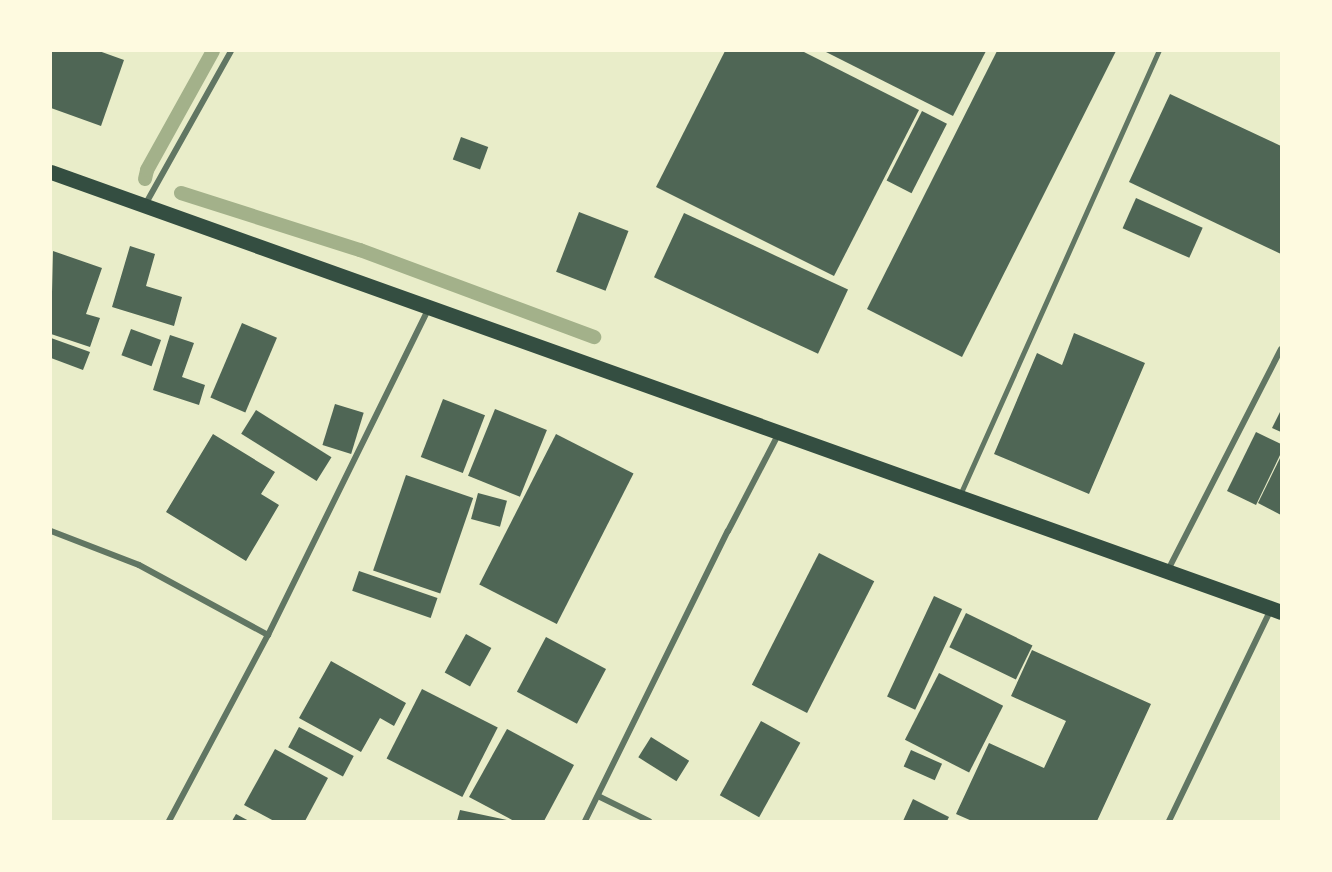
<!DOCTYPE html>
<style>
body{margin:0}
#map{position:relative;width:1332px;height:872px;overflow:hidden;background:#e9edc9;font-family:"Varela Round",sans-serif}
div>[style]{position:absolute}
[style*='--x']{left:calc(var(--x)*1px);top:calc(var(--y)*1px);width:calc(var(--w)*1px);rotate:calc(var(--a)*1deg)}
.stream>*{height:14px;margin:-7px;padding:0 7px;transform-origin:7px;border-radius:7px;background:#a3b18a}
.building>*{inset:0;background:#4f6655;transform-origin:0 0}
.service>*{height:4.5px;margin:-2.25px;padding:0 2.25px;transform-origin:2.25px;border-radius:2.25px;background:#617663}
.minor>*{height:6px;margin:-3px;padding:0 3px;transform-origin:3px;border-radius:3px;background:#617663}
.primary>*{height:15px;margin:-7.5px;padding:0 7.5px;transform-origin:7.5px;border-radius:7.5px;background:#344e41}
span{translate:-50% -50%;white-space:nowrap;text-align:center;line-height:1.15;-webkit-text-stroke:4.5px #fefae0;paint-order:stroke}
.frame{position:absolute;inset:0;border:52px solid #fefae0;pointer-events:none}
</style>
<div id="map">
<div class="stream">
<i style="--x:145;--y:179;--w:9;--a:-77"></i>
<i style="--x:147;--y:170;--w:136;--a:-61"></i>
<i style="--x:181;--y:193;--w:188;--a:17.7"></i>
<i style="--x:360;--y:250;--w:250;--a:20.4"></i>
</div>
<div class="building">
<i style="clip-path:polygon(51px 51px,99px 51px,124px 60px,101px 126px,51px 108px)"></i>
<i style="clip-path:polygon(725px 51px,802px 51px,919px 110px,834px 276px,656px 187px)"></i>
<i style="clip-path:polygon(824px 51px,986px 51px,953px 116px)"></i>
<i style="clip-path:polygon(997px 51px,1116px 51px,962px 357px,867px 309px)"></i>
<i style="clip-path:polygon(1170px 94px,1281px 146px,1281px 254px,1129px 182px)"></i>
<i style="left:922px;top:111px;width:28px;height:78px;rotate:27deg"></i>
<i style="left:461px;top:137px;width:29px;height:24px;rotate:20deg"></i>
<i style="left:1136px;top:198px;width:73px;height:33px;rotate:24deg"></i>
<i style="left:579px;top:212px;width:53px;height:64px;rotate:21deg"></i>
<i style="left:684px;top:213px;width:181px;height:71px;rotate:25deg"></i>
<i style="clip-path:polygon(130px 246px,155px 254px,146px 286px,182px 297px,174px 326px,112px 307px)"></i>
<i style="clip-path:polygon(53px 251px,102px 268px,86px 314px,100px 318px,90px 347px,51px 334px)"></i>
<i style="left:242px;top:323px;width:38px;height:81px;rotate:23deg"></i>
<i style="left:131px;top:329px;width:32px;height:28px;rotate:20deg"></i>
<i style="clip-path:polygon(1074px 333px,1145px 363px,1089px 494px,994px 454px,1037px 353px,1062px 365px)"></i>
<i style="clip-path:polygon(170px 335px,194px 343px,182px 377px,205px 385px,199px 405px,153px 390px)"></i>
<i style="clip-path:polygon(51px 338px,90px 352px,83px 370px,51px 358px)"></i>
<i style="left:443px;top:399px;width:45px;height:62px;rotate:21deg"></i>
<i style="left:335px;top:404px;width:30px;height:43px;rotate:17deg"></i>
<i style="left:495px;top:409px;width:56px;height:72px;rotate:22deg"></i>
<i style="left:256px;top:410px;width:89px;height:28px;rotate:32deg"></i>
<i style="clip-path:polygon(1281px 410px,1281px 432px,1272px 428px)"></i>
<i style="clip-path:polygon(1256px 432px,1281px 444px,1281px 453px,1256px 505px,1227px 491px)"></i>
<i style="clip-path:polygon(213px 434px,275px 472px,261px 494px,279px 505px,246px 561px,166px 512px)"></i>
<i style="left:556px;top:434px;width:87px;height:169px;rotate:27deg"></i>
<i style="clip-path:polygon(1281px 456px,1281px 515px,1258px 503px)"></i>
<i style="left:406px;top:475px;width:71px;height:101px;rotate:19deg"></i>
<i style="left:478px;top:493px;width:30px;height:27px;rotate:15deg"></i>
<i style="left:819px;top:553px;width:62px;height:148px;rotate:27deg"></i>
<i style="left:359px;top:571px;width:83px;height:21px;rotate:19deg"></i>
<i style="left:934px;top:596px;width:31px;height:111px;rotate:25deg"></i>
<i style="left:966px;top:613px;width:74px;height:38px;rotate:26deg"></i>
<i style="left:466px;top:634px;width:29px;height:44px;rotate:29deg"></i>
<i style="left:546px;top:637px;width:68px;height:62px;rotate:28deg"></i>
<i style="clip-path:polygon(1032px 650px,1151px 704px,1097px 821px,972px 821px,956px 814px,989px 743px,1044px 768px,1066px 721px,1011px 696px)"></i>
<i style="clip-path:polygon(331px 661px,406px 703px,394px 726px,380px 718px,361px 752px,299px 718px)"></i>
<i style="left:939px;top:673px;width:72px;height:75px;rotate:27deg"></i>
<i style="left:422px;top:689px;width:85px;height:78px;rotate:27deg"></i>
<i style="left:761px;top:721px;width:45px;height:85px;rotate:29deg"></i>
<i style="left:299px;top:727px;width:62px;height:23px;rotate:28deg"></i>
<i style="clip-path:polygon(507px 729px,574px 765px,544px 821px,514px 821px,469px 797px)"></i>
<i style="left:651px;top:737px;width:45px;height:24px;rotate:32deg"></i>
<i style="clip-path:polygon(275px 749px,328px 778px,305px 821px,274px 821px,244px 805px)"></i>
<i style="left:911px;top:750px;width:34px;height:18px;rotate:24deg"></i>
<i style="clip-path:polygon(913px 799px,949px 817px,947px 821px,903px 821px)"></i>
<i style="clip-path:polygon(460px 810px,507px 820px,507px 821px,457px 821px)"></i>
<i style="clip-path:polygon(236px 814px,249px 821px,232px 821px)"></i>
</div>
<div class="service">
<i style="--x:960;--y:495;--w:487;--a:-65.9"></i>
</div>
<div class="minor">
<i style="--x:145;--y:205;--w:176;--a:-60.8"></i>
<i style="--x:51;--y:531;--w:94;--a:21.1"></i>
<i style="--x:139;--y:565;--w:147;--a:28.5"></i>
<i style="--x:1168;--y:570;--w:248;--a:-62.9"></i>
<i style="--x:598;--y:796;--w:57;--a:26.1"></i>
<i style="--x:169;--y:821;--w:211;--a:-62"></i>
<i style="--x:268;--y:635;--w:364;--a:-63.8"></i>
<i style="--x:585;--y:821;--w:323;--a:-63.8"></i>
<i style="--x:728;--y:531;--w:110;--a:-62.5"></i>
<i style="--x:1169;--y:821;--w:235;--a:-64.3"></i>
</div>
<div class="primary">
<i style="--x:51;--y:172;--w:1306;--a:19.68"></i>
</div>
<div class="frame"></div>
</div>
